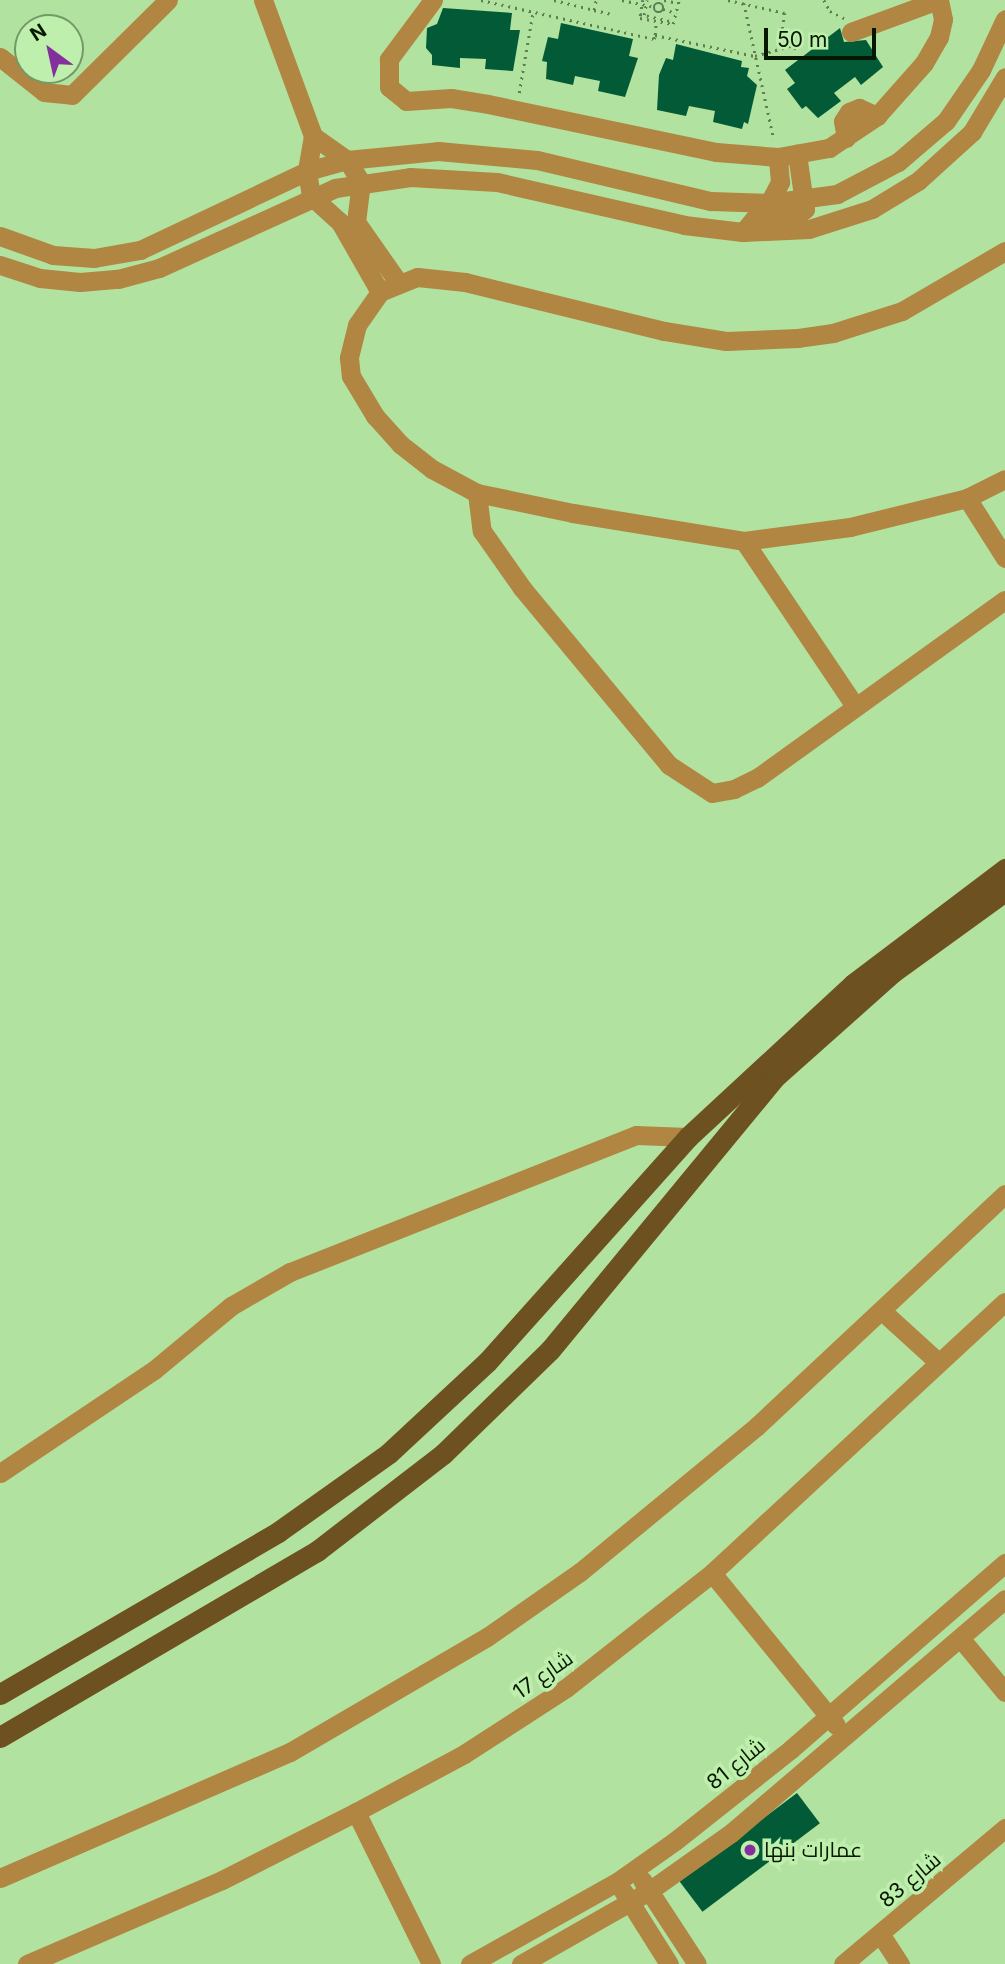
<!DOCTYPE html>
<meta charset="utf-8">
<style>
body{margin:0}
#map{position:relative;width:1005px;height:1964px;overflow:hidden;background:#b2e29f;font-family:Inter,Cairo,sans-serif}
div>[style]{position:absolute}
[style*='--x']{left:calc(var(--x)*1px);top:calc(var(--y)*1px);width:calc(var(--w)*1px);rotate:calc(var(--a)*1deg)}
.building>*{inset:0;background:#025b36;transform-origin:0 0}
.path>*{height:2.5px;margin-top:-1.25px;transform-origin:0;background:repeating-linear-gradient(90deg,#5d7e51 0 2px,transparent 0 7px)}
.path>.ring{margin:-1.25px;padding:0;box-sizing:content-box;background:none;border:2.5px solid #5d7e51;border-radius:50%}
.minor>*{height:19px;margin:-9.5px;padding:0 9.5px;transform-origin:9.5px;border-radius:9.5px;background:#b08642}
.major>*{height:21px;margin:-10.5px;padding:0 10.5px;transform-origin:10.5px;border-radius:10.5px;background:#6e5121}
.dots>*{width:19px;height:19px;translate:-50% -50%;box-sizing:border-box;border:4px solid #beefac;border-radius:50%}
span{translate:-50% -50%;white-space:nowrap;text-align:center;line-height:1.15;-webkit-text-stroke:7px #beefac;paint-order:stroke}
.street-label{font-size:21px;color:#061801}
.poi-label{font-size:21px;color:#061801}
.left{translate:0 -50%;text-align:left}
.north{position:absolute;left:14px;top:14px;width:70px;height:70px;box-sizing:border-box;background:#beefac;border:2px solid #749968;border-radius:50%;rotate:327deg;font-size:19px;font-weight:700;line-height:28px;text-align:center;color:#061801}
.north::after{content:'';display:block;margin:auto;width:24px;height:32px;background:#842f9e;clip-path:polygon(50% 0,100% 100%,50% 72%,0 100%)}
.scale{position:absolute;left:764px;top:28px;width:112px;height:32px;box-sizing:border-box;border:4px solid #061801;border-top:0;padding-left:9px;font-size:21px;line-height:24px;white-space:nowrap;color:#061801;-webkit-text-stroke:5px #beefac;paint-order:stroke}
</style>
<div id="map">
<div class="building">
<i style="clip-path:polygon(443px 8px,512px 13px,510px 30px,520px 30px,513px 71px,485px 69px,486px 59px,460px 58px,460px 68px,432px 65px,432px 55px,426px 48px,427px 28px,437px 24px)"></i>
<i style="clip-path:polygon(561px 23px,633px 39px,629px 56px,638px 58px,625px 97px,598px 91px,600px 81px,575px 76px,573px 85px,546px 79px,547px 62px,542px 61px,548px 37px,558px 39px)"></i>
<i style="clip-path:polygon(840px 28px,844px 42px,866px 40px,883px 67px,861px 85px,855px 77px,834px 93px,841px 101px,818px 118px,806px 106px,802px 109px,787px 89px,795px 83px,785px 70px)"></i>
<i style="clip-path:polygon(676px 44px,742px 61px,741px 67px,749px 68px,747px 76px,757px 85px,748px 124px,744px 122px,742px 129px,713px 122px,715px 111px,689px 106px,686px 116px,657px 110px,659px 75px,666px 58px,673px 60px)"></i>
<i style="left:797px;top:1793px;width:38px;height:147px;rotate:53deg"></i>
</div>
<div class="path">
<i style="--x:481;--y:0;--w:177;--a:12.7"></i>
<i style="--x:654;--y:39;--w:4;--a:-76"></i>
<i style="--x:655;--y:35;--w:102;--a:11.9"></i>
<i style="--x:755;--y:56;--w:40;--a:-16"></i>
<i style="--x:554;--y:0;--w:41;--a:14"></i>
<i style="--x:594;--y:10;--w:10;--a:-79"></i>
<i style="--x:622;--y:0;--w:33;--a:12"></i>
<i style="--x:643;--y:0;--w:18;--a:99"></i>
<i style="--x:640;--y:18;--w:34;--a:10"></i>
<i style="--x:673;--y:24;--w:25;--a:-76"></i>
<i style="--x:664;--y:0;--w:14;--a:12"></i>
<i style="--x:728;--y:0;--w:58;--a:12.8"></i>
<i style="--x:785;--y:13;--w:18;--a:99"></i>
<i style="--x:782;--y:31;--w:24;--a:52"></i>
<i style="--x:824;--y:0;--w:13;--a:61"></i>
<i style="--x:830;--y:11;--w:16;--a:27"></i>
<i style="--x:744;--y:3;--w:140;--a:77.6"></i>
<i class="ring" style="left:654.5px;top:3.5px;width:6.5px;height:6.5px"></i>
<i style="--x:663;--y:9;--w:14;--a:17"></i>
<i style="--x:594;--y:10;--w:17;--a:13"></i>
<i style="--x:640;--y:14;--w:35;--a:13"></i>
<i style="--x:644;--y:15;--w:15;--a:-79"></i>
<i style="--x:655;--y:35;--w:14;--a:-86"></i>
<i style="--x:519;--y:93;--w:83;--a:-80.3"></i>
</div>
<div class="minor">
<i style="--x:263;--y:0;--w:145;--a:69.8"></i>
<i style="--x:313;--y:136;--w:36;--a:100"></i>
<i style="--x:307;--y:171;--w:25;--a:81"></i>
<i style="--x:311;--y:196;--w:39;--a:42"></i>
<i style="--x:340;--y:222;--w:81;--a:60.3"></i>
<i style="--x:433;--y:0;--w:74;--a:126.7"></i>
<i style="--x:389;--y:59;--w:28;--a:90"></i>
<i style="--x:389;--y:87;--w:22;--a:39"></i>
<i style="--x:406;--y:101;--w:45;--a:-3.8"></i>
<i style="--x:451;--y:98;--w:37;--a:9"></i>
<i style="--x:488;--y:104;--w:233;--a:11.9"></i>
<i style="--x:716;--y:152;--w:62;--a:4.6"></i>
<i style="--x:778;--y:157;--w:52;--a:-10"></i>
<i style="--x:829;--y:148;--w:58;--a:-33.7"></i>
<i style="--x:877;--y:116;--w:71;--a:-48.4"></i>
<i style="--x:924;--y:63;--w:30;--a:-60"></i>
<i style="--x:939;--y:37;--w:18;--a:-77"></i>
<i style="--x:943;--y:19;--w:19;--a:-102"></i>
<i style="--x:851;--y:32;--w:93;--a:-20.2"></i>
<i style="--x:0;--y:57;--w:56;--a:38.5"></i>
<i style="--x:44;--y:92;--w:28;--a:6"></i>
<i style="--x:72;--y:95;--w:135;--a:-44.7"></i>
<i style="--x:313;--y:136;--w:42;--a:35.2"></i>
<i style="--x:347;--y:160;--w:26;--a:58"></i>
<i style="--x:361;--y:182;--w:40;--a:97.1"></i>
<i style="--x:356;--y:222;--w:73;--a:55"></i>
<i style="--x:846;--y:138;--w:17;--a:-100"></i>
<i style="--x:843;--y:121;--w:11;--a:-56"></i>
<i style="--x:849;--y:112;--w:11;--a:-22"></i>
<i style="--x:859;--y:108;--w:20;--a:24"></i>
<i style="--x:769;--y:203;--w:24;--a:-62"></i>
<i style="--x:780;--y:182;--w:25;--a:-95"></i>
<i style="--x:743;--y:232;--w:17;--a:-50"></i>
<i style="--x:754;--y:219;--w:45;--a:-6.3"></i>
<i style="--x:799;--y:214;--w:8;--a:-40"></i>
<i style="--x:805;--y:209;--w:56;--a:-98.3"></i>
<i style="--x:0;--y:236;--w:56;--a:19.7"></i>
<i style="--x:53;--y:255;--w:41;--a:4.2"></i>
<i style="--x:94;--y:258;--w:47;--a:-9.9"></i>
<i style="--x:140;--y:250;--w:185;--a:-25.3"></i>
<i style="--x:307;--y:171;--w:41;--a:-15.4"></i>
<i style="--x:347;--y:160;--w:91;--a:-5.6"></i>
<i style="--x:438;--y:151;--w:99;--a:5.2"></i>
<i style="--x:537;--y:160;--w:179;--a:13.3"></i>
<i style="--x:711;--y:201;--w:58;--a:2"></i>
<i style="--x:769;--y:203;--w:69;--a:-7.5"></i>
<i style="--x:837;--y:194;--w:69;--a:-27.7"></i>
<i style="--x:898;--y:162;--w:63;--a:-40.5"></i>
<i style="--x:946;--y:121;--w:62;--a:-55.5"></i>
<i style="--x:981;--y:70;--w:56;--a:-64.8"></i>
<i style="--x:1005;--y:251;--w:119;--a:149.8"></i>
<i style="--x:902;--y:311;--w:72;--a:162.3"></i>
<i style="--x:833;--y:333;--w:35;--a:172"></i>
<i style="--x:798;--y:338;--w:72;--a:177.6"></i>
<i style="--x:726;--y:341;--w:63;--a:-170.8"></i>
<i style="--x:664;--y:331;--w:205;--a:-166.2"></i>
<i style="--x:465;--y:282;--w:48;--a:-174.1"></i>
<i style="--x:417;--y:277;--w:40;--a:158"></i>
<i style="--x:380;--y:292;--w:40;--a:124.9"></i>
<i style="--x:357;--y:325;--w:34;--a:104"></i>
<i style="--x:349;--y:358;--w:18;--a:84"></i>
<i style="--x:351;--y:376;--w:47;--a:59"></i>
<i style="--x:375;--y:416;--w:38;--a:48"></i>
<i style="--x:400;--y:444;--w:41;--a:38"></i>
<i style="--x:432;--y:469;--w:51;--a:28.1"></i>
<i style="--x:477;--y:493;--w:98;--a:11.8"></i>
<i style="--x:573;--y:513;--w:173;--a:9.3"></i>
<i style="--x:744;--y:541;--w:107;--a:-7.5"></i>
<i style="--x:850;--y:527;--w:121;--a:-13.9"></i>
<i style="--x:967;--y:498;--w:42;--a:-26.6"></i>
<i style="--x:0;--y:265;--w:42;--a:18"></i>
<i style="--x:40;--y:278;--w:40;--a:5.7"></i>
<i style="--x:80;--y:282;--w:38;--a:-5"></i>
<i style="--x:118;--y:279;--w:42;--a:-15"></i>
<i style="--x:159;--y:268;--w:193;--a:-24.4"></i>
<i style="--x:335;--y:188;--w:76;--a:-8.3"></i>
<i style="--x:410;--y:177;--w:87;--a:3.3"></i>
<i style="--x:497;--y:182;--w:192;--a:12.9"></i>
<i style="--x:684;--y:225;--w:59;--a:6.8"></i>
<i style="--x:743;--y:232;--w:66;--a:-2.6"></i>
<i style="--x:809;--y:229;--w:66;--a:-17.6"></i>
<i style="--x:872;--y:209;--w:54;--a:-31.3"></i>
<i style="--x:918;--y:181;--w:73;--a:-42.2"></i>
<i style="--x:972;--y:132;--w:64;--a:-59"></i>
<i style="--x:477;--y:493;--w:38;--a:83"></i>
<i style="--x:482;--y:531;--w:70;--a:54.9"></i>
<i style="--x:522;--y:588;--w:230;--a:50.3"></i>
<i style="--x:669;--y:765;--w:51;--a:33.1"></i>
<i style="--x:712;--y:793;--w:22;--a:-10"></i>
<i style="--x:734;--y:789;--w:25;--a:-26"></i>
<i style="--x:757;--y:778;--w:305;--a:-35.7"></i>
<i style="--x:967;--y:498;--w:71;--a:57.7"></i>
<i style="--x:744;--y:541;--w:199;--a:56.1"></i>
<i style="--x:882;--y:1311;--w:74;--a:42.3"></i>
<i style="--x:0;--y:1473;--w:185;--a:-33.8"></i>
<i style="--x:154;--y:1370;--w:100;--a:-39.7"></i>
<i style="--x:231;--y:1306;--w:68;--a:-30"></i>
<i style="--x:290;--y:1272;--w:372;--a:-21.6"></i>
<i style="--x:636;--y:1135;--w:52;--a:2.2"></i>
<i style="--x:712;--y:1573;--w:196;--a:50.8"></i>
<i style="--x:961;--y:1639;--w:69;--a:50.3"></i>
<i style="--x:356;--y:1812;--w:169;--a:63.7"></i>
<i style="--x:0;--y:1878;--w:316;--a:-23.5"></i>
<i style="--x:290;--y:1752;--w:228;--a:-30.3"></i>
<i style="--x:487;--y:1637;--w:113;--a:-35"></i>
<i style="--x:580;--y:1572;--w:228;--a:-39.5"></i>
<i style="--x:756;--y:1427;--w:341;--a:-43.1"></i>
<i style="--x:642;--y:1880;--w:100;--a:56.8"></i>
<i style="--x:623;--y:1891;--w:86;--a:57.8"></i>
<i style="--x:881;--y:1935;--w:35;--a:57"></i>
<i style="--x:27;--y:1964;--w:212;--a:-23.3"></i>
<i style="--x:222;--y:1880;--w:150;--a:-26.9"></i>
<i style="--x:356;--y:1812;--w:123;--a:-28.2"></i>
<i style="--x:464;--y:1754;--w:121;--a:-32.9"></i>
<i style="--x:566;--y:1688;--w:186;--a:-38.2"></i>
<i style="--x:712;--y:1573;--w:399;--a:-42.8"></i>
<i style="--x:470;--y:1964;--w:168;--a:-29.2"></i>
<i style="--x:617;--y:1882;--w:71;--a:-35.3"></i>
<i style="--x:675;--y:1841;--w:148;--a:-38.4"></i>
<i style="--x:791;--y:1749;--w:284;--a:-41"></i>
<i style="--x:521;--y:1964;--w:147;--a:-29.7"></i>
<i style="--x:649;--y:1891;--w:100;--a:-35.3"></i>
<i style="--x:731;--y:1833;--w:360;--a:-40.5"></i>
<i style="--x:843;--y:1964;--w:212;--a:-40"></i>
</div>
<div class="major">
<i style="--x:0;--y:1694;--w:322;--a:-30.2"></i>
<i style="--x:278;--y:1532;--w:136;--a:-35.4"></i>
<i style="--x:389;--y:1453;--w:134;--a:-42.9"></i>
<i style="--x:487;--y:1362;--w:302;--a:-48.2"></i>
<i style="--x:688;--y:1137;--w:225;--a:-42.8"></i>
<i style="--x:853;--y:984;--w:191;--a:-37.1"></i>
<i style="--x:0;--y:1737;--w:368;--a:-30.4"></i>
<i style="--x:317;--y:1551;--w:159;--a:-37.6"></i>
<i style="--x:443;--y:1454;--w:149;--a:-44.2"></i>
<i style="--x:550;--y:1350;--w:352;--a:-50.5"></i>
<i style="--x:774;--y:1078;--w:159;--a:-41.7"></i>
<i style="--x:893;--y:972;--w:138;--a:-35.9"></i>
</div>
<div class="dots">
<i style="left:750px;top:1850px;background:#842f9e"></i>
</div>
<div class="street-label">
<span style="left:543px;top:1675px;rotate:-35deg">شارع 17</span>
<span style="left:736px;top:1764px;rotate:-39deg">شارع 81</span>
<span style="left:910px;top:1880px;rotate:-40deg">شارع 83</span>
</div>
<div class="poi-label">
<span class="left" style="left:764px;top:1850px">عمارات بنها</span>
</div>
<div class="north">N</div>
<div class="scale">50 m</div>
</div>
